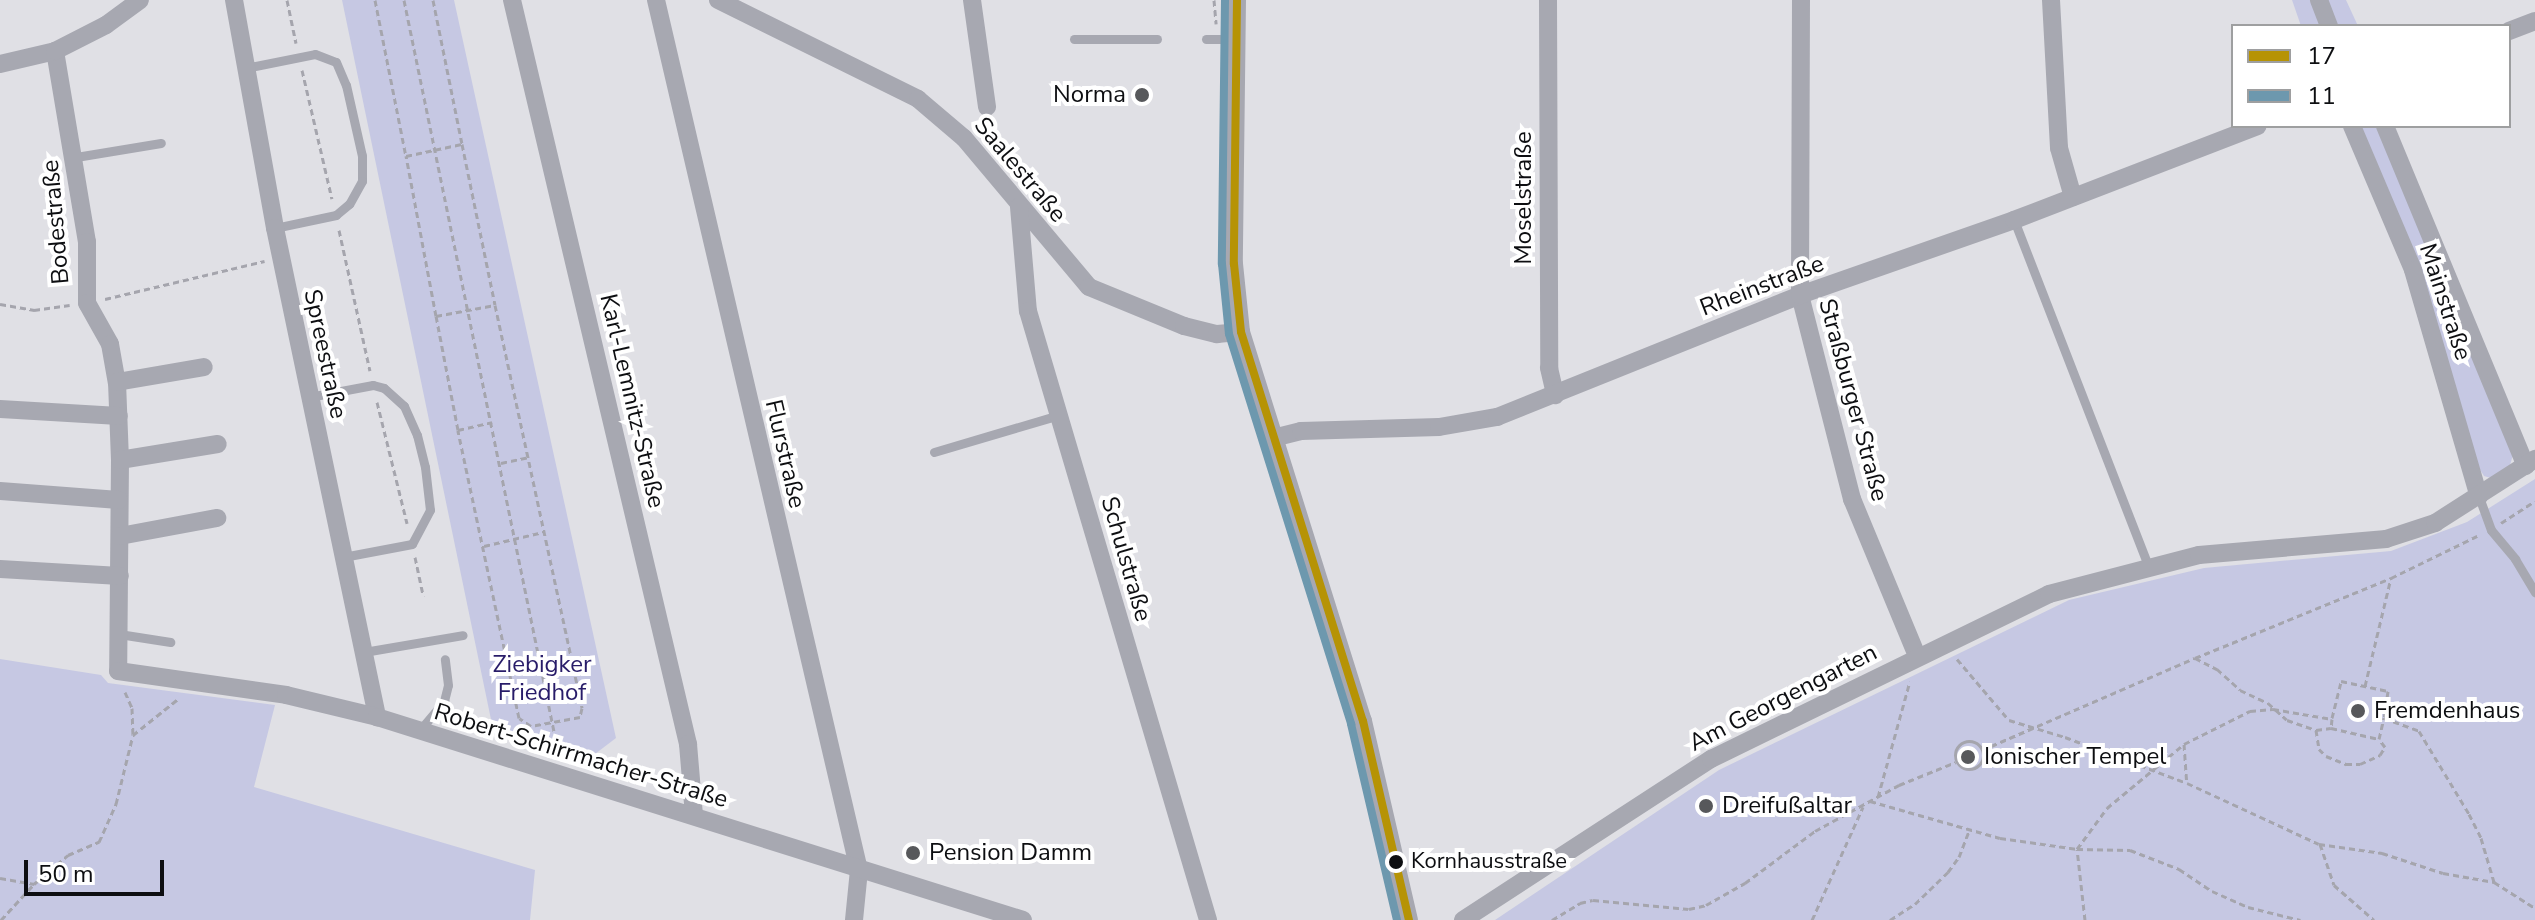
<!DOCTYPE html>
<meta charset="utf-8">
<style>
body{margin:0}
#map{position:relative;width:2535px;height:920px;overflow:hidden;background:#e0e0e5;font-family:"Nunito Sans",sans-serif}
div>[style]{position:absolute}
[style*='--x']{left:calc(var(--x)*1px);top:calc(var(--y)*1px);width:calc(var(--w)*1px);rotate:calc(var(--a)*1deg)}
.green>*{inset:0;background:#c6c8e3}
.path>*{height:3px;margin-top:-1.5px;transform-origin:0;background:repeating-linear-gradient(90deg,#a5a5ad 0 6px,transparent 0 10px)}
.path>.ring{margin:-1.5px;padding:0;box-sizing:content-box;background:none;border:3px solid #a5a5ad;border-radius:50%}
.lane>*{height:9px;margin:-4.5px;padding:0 4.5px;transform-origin:4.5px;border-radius:4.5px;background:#a7a8b1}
.street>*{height:18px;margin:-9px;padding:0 9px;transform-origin:9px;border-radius:9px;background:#a7a8b1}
.bus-1>*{height:8px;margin:-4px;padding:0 4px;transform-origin:4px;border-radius:4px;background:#b69305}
.bus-2>*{height:8px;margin:-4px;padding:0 4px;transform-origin:4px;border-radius:4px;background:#6d98ae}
.dots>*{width:22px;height:22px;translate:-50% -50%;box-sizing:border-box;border:4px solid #fff;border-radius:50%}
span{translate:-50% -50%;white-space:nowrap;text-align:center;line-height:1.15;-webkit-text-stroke:8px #fff;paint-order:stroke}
.bus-label{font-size:22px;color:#0d0e11}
.left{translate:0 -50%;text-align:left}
.poi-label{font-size:24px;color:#0d0e11}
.right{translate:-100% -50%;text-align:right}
.street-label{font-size:24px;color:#0d0e11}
.park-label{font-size:24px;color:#281c69}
.legend{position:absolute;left:2231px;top:24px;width:280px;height:104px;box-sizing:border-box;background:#fff;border:2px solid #9e9fa0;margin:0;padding:10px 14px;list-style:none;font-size:24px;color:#0d0e11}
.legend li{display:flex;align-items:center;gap:16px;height:40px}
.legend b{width:40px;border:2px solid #9e9fa0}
.scale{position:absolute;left:24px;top:860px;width:140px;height:36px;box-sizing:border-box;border:4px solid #0d0e11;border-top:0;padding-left:10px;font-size:24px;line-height:28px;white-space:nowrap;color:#0d0e11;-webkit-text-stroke:6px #fff;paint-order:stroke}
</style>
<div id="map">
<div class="green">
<i style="clip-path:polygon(342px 0,454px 0,616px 738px,595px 754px,560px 753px,494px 734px)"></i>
<i style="clip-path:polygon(2292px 0,2346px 0,2358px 26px,2301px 26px)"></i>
<i style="clip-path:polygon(2359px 126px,2381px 126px,2513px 455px,2510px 465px,2491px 478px,2484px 476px,2479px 468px)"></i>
<i style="clip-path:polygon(2535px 479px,2535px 920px,1495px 920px,1719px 770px,2069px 600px,2204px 568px,2391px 551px,2467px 522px)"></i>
<i style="clip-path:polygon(0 659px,101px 675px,108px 683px,275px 705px,254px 787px,535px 870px,530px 920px,0 920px)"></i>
</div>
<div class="path">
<i style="--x:287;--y:0;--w:44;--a:78.2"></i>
<i style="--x:375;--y:0;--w:159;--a:78.8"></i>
<i style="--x:404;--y:0;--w:772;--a:78.41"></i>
<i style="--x:433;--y:0;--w:147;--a:78.6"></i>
<i style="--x:1214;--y:0;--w:24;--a:85"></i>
<i style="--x:302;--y:70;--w:132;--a:76.9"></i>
<i style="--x:339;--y:230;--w:144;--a:77.6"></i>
<i style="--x:105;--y:299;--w:164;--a:-13.4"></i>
<i style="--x:0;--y:304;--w:35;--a:10"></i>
<i style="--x:34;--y:310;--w:36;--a:-8"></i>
<i style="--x:436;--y:316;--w:60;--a:-10.6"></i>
<i style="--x:495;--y:305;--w:412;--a:77.8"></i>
<i style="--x:582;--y:708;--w:9;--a:103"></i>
<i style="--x:580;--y:717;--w:50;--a:169.6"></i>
<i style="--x:531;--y:726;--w:14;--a:-146"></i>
<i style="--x:519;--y:718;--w:294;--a:-102"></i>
<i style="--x:458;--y:430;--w:116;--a:-100.9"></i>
<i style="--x:436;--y:316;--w:163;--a:-100.6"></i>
<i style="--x:406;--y:156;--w:57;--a:-12.1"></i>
<i style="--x:462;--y:144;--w:164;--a:78.4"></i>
<i style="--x:377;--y:402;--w:125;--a:76.1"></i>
<i style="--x:458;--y:430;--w:35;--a:-13"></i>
<i style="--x:501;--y:463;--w:29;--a:-12"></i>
<i style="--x:2501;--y:523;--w:40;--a:-32.9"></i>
<i style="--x:484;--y:546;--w:61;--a:-13.3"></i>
<i style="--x:415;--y:557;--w:40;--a:78"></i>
<i style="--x:2195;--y:658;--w:25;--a:27"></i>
<i style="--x:2217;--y:669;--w:31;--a:42"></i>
<i style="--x:2240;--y:690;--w:31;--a:25"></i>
<i style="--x:2268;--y:703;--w:25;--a:42"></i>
<i style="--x:2287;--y:720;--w:31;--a:19"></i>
<i style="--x:2316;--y:730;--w:15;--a:-8"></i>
<i style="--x:1957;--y:659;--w:80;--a:49.6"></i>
<i style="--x:2009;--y:720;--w:59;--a:16.9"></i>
<i style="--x:2065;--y:737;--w:130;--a:20.7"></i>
<i style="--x:2187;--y:783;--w:145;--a:24.8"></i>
<i style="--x:2319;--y:844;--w:64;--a:8.1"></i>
<i style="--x:2382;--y:853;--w:64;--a:18.2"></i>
<i style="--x:2443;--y:873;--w:52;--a:10"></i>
<i style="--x:2494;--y:882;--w:49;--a:32.4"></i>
<i style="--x:2365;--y:686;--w:111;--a:-76.5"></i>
<i style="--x:125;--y:692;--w:17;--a:66"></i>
<i style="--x:132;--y:708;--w:27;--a:88"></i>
<i style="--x:2332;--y:718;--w:38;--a:-76"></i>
<i style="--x:2341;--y:681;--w:48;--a:12"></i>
<i style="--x:2388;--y:691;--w:27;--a:98"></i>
<i style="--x:2316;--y:730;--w:19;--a:81"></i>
<i style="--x:2319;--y:749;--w:10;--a:45"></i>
<i style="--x:2326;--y:756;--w:22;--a:22"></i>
<i style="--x:2346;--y:764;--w:14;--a:0"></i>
<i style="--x:2360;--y:764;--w:22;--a:-24"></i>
<i style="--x:2380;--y:755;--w:9;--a:-58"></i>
<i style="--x:2385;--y:747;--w:10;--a:-127"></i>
<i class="ring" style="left:1955px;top:741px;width:25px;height:25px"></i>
<i style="--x:2184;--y:744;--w:39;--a:86"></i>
<i style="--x:1982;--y:750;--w:232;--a:-23.4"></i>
<i style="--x:2195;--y:658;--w:212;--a:-22.2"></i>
<i style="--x:2391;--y:578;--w:96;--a:-26"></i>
<i style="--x:1878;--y:797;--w:120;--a:-74.6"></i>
<i style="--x:1870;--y:801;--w:135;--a:15.9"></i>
<i style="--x:2000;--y:838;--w:78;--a:8.1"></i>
<i style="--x:2077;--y:849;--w:53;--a:1.1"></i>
<i style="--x:2130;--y:850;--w:53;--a:21.2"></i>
<i style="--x:2179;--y:869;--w:40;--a:34"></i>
<i style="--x:2212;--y:891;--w:39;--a:24"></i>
<i style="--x:2248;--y:907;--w:54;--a:14"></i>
<i style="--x:2320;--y:844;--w:43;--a:71.1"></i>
<i style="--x:2334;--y:885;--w:53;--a:41.2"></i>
<i style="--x:0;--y:878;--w:35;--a:10"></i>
<i style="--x:34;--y:884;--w:45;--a:-40.5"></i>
<i style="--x:68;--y:855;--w:34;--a:-23"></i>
<i style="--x:99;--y:842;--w:42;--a:-65.9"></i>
<i style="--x:116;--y:804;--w:71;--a:-76.2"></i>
<i style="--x:133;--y:735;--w:58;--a:-38.7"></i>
<i style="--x:1;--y:920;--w:49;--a:-47.5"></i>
<i style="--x:1552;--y:920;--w:33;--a:-31"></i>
<i style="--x:1580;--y:903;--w:13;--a:-13"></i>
<i style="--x:1593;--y:900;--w:96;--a:5.4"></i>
<i style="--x:1689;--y:909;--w:17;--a:-13"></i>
<i style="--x:1706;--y:905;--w:45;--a:-29.4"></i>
<i style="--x:1745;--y:883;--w:87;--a:-36.6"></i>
<i style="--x:1815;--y:831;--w:96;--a:-28.7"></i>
<i style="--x:1899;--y:785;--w:61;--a:-22"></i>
<i style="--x:1812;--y:920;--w:124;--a:-65.7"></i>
<i style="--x:1890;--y:920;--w:30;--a:-33"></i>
<i style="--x:1915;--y:904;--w:46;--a:-44.1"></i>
<i style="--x:1948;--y:872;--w:19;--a:-54"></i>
<i style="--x:1959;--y:857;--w:30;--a:-69"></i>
<i style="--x:2085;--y:920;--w:71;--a:-96.4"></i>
<i style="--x:2077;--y:849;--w:51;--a:-53.8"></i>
<i style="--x:2107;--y:808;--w:100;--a:-39.7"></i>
<i style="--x:2184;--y:744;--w:74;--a:-26.6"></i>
<i style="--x:2250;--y:711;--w:23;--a:-5"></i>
<i style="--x:2273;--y:709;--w:60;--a:9.6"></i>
<i style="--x:2332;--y:719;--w:9;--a:96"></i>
<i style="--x:2331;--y:728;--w:49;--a:12.9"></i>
<i style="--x:2379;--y:739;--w:22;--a:-77"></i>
<i style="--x:2384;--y:718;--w:37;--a:20"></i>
<i style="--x:2419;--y:731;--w:97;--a:58.9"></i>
<i style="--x:2469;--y:814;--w:27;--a:63"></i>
<i style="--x:2481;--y:838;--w:46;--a:73.5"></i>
</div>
<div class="lane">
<i style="--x:1074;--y:39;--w:83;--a:0"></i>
<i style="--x:1206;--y:39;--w:30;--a:0"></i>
<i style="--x:245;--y:68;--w:71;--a:-11.3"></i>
<i style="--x:315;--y:54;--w:22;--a:21"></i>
<i style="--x:336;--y:62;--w:25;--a:67"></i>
<i style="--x:346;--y:85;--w:73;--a:77.3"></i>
<i style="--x:362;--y:156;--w:25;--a:90"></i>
<i style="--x:362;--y:181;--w:26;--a:119"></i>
<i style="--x:349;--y:204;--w:17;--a:140"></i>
<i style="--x:336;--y:215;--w:62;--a:168"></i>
<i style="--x:76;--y:157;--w:86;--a:-9.4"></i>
<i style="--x:2014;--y:220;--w:370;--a:68.8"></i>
<i style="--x:309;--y:397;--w:65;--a:-10.6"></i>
<i style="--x:373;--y:385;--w:11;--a:15"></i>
<i style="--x:384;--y:388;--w:27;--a:42"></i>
<i style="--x:404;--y:406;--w:32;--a:66"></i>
<i style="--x:417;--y:435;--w:33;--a:76"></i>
<i style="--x:425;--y:467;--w:43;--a:83.4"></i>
<i style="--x:430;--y:510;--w:38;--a:118"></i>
<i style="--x:412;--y:544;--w:70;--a:169.3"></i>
<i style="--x:934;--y:452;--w:130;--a:-16.5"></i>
<i style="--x:2479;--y:497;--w:35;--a:70"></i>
<i style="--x:2491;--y:530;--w:38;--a:50"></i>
<i style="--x:2515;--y:559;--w:39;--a:59"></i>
<i style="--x:119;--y:634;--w:52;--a:8.9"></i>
<i style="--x:364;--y:652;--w:100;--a:-9.7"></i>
<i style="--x:420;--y:730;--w:38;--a:-50"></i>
<i style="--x:444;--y:701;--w:16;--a:-76"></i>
<i style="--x:448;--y:685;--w:26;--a:-97"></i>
</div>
<div class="street">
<i style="--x:234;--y:0;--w:232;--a:79.8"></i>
<i style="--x:275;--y:228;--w:500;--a:78.2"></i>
<i style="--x:512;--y:0;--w:765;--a:76.69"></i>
<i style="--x:688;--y:744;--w:71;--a:85.2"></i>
<i style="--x:656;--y:0;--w:893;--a:76.87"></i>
<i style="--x:859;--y:870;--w:50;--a:95.7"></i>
<i style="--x:718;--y:0;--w:223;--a:26.3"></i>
<i style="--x:918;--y:99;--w:60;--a:40.3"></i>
<i style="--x:964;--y:138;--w:194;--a:50"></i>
<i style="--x:1089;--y:287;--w:103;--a:22.3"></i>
<i style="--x:1184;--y:326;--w:34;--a:14"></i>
<i style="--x:1217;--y:334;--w:24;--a:-5"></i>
<i style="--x:972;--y:0;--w:108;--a:82"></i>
<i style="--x:1237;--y:0;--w:264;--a:90.7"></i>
<i style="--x:1234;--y:264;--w:68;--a:84.1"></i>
<i style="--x:1241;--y:332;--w:408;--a:72.6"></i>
<i style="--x:1363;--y:721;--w:204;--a:77"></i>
<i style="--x:1548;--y:0;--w:368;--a:89.8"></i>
<i style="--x:1549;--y:368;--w:28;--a:77"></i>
<i style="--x:1801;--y:0;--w:295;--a:90.2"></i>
<i style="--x:1800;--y:295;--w:211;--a:75.7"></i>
<i style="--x:1852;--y:499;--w:170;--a:67.5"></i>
<i style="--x:2051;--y:0;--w:148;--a:86.9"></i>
<i style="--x:2059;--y:148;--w:51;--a:74.1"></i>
<i style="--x:2319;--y:0;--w:28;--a:69"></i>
<i style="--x:2509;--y:31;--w:28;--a:-21"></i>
<i style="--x:55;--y:51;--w:194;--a:80.5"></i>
<i style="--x:87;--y:242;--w:61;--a:90"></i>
<i style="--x:87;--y:303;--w:47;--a:60.7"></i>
<i style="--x:110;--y:344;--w:39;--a:80"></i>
<i style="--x:117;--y:382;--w:78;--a:87.8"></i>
<i style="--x:120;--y:460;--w:211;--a:90.5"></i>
<i style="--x:118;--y:671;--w:170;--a:8.1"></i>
<i style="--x:286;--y:695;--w:94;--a:13.6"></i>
<i style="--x:377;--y:717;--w:677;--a:17.44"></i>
<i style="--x:0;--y:64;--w:57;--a:-13.3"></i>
<i style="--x:55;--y:51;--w:57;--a:-27"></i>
<i style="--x:106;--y:25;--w:42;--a:-36.3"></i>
<i style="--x:2352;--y:126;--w:156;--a:67"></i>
<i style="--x:2413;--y:270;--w:236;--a:73.8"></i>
<i style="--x:2385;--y:126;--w:368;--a:67.5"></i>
<i style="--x:1019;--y:207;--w:104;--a:85.1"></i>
<i style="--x:1028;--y:311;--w:635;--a:73.53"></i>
<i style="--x:117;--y:382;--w:88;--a:-9.8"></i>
<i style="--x:0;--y:409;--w:119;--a:3.4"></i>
<i style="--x:1273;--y:438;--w:29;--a:-14"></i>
<i style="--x:1301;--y:431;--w:138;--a:-1.7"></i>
<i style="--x:1439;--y:427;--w:59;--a:-9.8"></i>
<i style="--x:1497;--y:417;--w:327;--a:-21.9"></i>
<i style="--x:1800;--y:295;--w:227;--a:-19.3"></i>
<i style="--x:2014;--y:220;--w:261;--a:-21.1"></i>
<i style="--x:120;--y:460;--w:99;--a:-9.3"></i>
<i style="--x:0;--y:491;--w:119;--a:4.3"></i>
<i style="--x:120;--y:536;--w:99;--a:-10.5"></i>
<i style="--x:0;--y:569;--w:120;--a:3.3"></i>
<i style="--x:1463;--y:920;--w:296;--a:-33"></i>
<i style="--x:1711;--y:759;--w:376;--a:-26"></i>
<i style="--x:2049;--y:594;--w:155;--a:-14.6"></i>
<i style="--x:2199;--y:555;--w:188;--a:-4.9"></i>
<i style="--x:2386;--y:539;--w:52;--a:-18.1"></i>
<i style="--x:2435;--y:523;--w:119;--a:-32.6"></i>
</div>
<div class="bus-1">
<i style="--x:1237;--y:0;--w:264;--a:90.7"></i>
<i style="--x:1234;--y:264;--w:68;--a:84.1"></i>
<i style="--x:1241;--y:332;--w:408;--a:72.6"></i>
<i style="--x:1363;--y:721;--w:204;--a:77"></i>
</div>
<div class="bus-2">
<i style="--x:1225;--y:0;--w:264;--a:90.7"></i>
<i style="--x:1222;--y:264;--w:70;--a:84.3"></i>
<i style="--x:1229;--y:334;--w:409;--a:72.6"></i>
<i style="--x:1351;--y:724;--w:201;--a:76.8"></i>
</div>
<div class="dots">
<i style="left:1142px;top:95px;background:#57585b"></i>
<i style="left:2358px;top:711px;background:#57585b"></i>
<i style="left:1968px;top:757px;background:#57585b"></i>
<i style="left:1706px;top:806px;background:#57585b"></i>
<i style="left:913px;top:853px;background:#57585b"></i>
<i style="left:1396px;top:862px;background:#0d0e11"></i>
</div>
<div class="bus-label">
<span class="left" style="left:1411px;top:862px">Kornhausstraße</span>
</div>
<div class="poi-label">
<span class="right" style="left:1126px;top:95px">Norma</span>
<span class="left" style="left:2374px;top:711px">Fremdenhaus</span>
<span class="left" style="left:1984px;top:757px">Ionischer Tempel</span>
<span class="left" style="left:1722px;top:806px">Dreifußaltar</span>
<span class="left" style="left:929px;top:853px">Pension Damm</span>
</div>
<div class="street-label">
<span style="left:1020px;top:170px;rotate:50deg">Saalestraße</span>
<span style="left:1524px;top:198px;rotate:-90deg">Moselstraße</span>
<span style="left:56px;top:222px;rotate:-95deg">Bodestraße</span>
<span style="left:1762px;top:286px;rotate:-21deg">Rheinstraße</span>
<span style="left:2445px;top:302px;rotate:72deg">Mainstraße</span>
<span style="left:325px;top:354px;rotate:78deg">Spreestraße</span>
<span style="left:1853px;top:400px;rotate:75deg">Straßburger Straße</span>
<span style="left:632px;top:401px;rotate:77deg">Karl-Lemnitz-Straße</span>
<span style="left:785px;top:454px;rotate:77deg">Flurstraße</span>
<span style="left:1126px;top:559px;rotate:74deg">Schulstraße</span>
<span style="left:1783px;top:698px;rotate:-27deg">Am Georgengarten</span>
<span style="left:581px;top:756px;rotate:17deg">Robert-Schirrmacher-Straße</span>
</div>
<div class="park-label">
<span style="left:542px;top:679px">Ziebigker<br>Friedhof</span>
</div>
<ul class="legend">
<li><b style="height:10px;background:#b69305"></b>17</li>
<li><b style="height:10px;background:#6d98ae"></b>11</li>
</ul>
<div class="scale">50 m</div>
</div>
